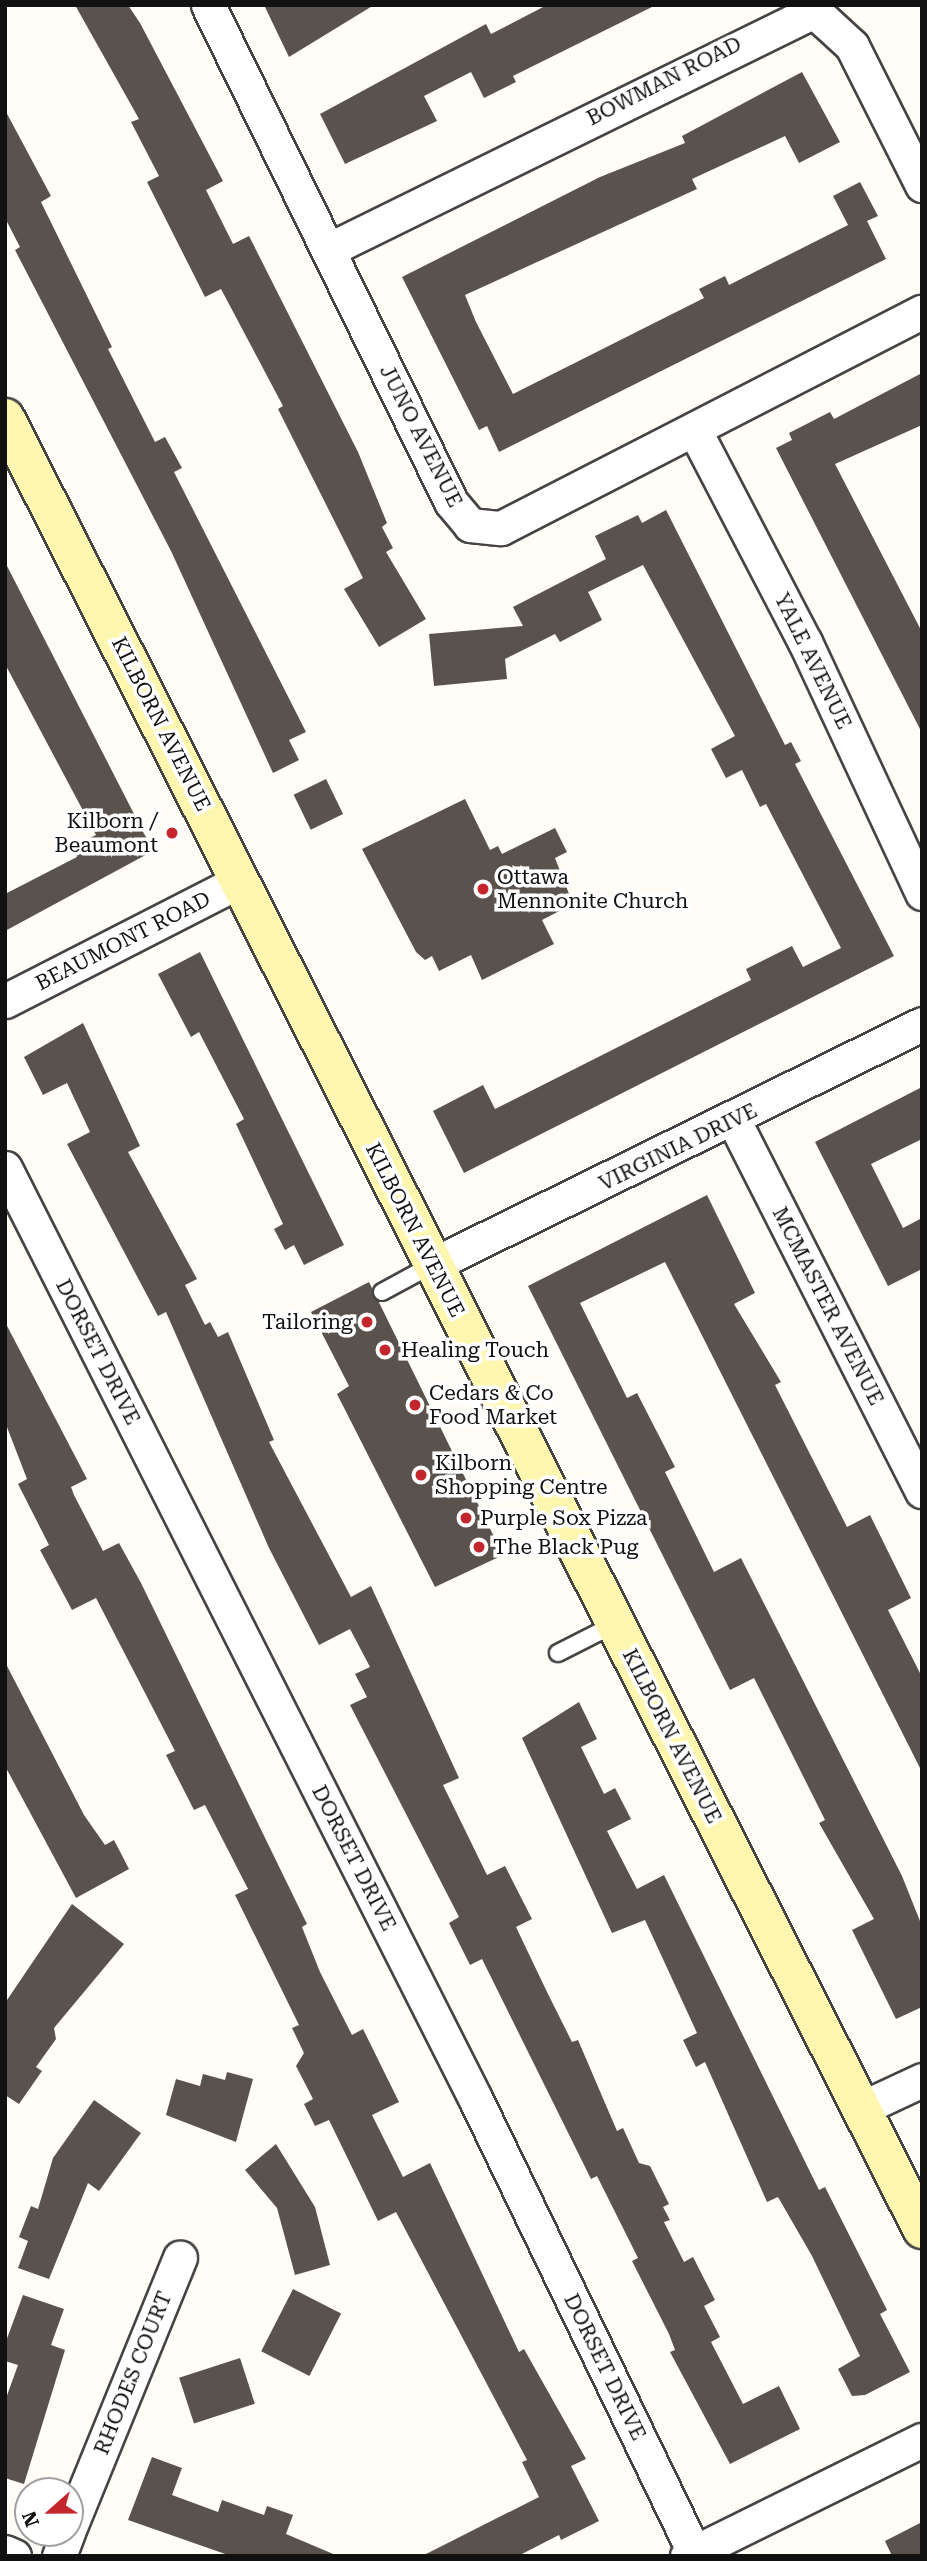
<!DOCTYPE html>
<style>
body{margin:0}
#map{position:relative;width:927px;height:2561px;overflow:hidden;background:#fffdf5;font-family:"Roboto Serif",serif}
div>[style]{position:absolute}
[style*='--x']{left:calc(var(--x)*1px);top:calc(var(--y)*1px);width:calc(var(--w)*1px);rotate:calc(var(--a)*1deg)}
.building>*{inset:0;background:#5a524d;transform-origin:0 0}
.roads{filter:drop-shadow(2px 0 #444) drop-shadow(-2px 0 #444) drop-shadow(0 2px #444) drop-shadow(0 -2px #444)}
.lane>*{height:16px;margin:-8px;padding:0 8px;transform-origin:8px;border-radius:8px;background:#fff}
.street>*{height:33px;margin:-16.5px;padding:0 16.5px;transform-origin:16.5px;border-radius:16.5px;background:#fff}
.secondary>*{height:38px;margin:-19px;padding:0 19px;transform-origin:19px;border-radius:19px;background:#fff6b0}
.dots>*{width:19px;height:19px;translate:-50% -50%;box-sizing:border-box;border:4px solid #fff;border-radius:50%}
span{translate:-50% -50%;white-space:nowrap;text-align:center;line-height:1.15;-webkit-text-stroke:7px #fff;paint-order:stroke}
.street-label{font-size:21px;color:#111}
.poi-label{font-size:21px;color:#111}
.right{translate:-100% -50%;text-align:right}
.left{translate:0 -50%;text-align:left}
.frame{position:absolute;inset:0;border:7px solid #111;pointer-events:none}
.north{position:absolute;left:14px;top:2477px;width:70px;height:70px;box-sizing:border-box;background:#fff;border:2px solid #a0a0a0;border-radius:50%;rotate:249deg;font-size:19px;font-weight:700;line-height:28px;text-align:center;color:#111}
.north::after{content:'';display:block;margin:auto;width:24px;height:32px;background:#c4262e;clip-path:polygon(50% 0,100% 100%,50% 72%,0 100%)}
</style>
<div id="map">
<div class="building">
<i style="clip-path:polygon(75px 5px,128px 5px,140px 23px,223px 181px,206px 190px,233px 244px,249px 236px,358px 452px,387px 523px,382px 527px,393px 548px,386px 552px,426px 619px,379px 647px,344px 589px,363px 578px,278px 409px,283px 406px,221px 289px,205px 297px,147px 182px,159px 176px,131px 122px,139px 119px)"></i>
<i style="clip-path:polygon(264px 5px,374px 5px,289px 57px)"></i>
<i style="clip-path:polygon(547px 5px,656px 5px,513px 76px,516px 82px,484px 98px,471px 72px,424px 96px,437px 121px,345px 164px,320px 114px,486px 24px,491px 34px)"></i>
<i style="clip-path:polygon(802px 72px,840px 142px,799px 163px,785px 136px,692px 179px,697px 189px,465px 295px,476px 322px,513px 394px,704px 298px,699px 289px,725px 276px,729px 285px,848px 225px,833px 196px,860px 182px,878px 216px,867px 221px,886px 259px,499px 452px,487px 426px,479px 430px,402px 277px,600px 177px,685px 143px,682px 136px)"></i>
<i style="clip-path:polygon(5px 110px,51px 196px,41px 202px,112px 347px,108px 349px,155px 442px,165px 437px,182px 468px,174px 472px,306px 732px,289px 740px,299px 760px,273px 773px,171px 551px,15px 250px,20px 247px,5px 218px)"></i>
<i style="clip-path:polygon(922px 373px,922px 425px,835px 464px,922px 632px,922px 733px,776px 448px,792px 440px,789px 433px,830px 412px,834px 419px)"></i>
<i style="clip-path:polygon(666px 510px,785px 745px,791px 742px,801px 761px,795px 764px,894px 956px,464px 1173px,433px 1111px,483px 1085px,495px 1109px,751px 980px,746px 969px,792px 946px,803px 967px,841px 948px,766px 804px,760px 807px,742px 770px,726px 778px,711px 749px,735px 736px,643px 565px,588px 592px,602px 620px,560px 642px,555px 634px,505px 659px,507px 679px,434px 686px,429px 634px,523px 626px,513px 607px,606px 559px,595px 536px,638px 515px,642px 523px)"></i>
<i style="clip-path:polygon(5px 562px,153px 851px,5px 931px,5px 894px,77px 857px,72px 847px,96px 835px,5px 664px)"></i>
<i style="left:326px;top:779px;width:39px;height:36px;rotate:64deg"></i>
<i style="clip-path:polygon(465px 799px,490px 850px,498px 846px,502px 854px,555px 828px,567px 852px,555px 858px,573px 904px,542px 920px,554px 944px,482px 980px,471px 955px,439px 971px,432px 956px,425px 960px,416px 952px,362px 849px)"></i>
<i style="clip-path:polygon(200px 952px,344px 1245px,304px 1265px,294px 1245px,285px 1250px,274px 1229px,283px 1224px,236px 1124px,244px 1119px,199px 1032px,191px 1037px,158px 974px)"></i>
<i style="clip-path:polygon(83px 1023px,140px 1146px,128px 1152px,197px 1279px,185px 1285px,205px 1325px,210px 1322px,218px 1337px,228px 1332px,274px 1440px,269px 1442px,351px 1597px,371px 1586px,459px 1778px,443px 1785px,487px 1875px,505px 1866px,532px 1919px,516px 1927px,547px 1992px,572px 2042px,578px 2040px,617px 2131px,623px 2128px,639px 2163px,650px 2166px,669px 2204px,663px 2207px,670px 2220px,664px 2222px,684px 2262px,693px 2257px,715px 2300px,704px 2306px,720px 2337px,711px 2342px,743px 2404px,779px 2386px,800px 2429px,730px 2464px,670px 2352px,675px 2350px,669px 2334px,632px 2261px,638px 2258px,597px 2176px,591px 2179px,482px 1959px,470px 1965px,449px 1923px,459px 1917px,350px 1705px,367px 1697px,355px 1674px,370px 1667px,350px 1629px,319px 1645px,269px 1548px,166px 1312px,158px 1316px,67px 1144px,90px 1132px,67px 1083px,43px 1095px,24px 1057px)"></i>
<i style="clip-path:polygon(922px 1087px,922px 1139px,871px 1164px,903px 1228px,922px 1218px,922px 1269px,888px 1286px,815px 1142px)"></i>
<i style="clip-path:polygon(707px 1195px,755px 1293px,734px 1304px,781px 1382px,775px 1385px,847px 1527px,870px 1515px,911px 1598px,888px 1610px,922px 1677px,922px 1772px,665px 1262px,580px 1303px,627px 1398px,637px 1393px,675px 1467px,665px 1472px,714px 1572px,741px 1558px,902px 1876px,922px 1926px,922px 2007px,896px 2019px,852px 1930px,874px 1919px,819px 1823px,825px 1820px,754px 1678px,730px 1690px,528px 1286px)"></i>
<i style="clip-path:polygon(369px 1282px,503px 1555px,435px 1587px,337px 1394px,349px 1386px,311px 1312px)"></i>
<i style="clip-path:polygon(5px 1322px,87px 1479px,71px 1487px,74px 1495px,103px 1551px,119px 1543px,141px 1583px,307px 1924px,302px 1927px,320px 1972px,352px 2035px,363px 2029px,399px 2102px,372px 2115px,403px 2177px,430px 2163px,519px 2352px,524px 2349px,586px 2459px,571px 2466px,599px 2521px,561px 2540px,559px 2535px,518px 2556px,422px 2556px,539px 2497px,522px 2462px,527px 2460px,396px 2212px,378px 2221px,329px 2120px,315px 2126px,304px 2104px,313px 2099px,296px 2066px,304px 2053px,292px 2028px,299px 2025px,235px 1895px,248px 1889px,205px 1805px,194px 1810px,166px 1755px,175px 1751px,96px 1598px,72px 1610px,40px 1550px,49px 1545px,18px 1484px,27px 1479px,5px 1422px)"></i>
<i style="clip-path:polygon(5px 1662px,84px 1815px,105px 1845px,114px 1840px,129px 1869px,76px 1898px,5px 1766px)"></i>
<i style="clip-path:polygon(579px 1702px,597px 1739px,581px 1747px,604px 1794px,615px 1788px,631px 1819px,607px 1831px,637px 1889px,664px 1875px,819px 2190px,825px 2187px,887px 2310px,880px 2314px,910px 2372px,865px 2395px,852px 2396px,838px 2369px,860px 2356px,812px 2256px,778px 2197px,767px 2202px,705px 2062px,696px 2067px,683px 2040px,697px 2033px,645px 1920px,612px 1933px,522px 1738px)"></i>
<i style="clip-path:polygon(72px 1904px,124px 1944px,54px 2028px,56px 2039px,36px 2067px,42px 2071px,19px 2104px,5px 2095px,5px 2003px)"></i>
<i style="clip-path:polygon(227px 2072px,253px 2079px,236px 2142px,166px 2115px,176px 2079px,200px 2086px,203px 2074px,225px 2080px)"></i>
<i style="clip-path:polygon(94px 2100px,141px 2133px,99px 2191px,88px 2183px,49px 2279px,18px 2268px,28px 2241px,19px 2237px,31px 2206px,38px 2209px,53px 2158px)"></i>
<i style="clip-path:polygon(276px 2144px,315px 2207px,330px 2265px,295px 2275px,277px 2208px,245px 2170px)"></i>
<i style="left:293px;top:2289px;width:54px;height:70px;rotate:27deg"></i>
<i style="clip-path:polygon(23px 2295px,64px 2309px,51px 2345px,65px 2350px,24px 2484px,5px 2478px,5px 2401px,18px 2365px,5px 2361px,5px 2344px)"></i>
<i style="left:240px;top:2358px;width:48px;height:64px;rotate:72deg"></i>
<i style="clip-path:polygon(152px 2457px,182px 2468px,172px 2495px,218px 2512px,222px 2500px,264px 2515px,267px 2506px,293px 2515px,286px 2534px,338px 2556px,231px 2556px,128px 2520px)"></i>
<i style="clip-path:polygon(922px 2522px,922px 2556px,892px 2556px,885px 2541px)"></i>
</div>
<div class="roads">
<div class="lane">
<i style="--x:382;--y:1292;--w:57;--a:-28.4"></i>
<i style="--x:558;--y:1653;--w:64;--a:-27"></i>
</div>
<div class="street">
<i style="--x:208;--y:5;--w:553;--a:63.94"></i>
<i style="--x:451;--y:502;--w:30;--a:50"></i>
<i style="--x:470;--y:525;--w:31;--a:6"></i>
<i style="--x:501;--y:528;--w:473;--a:-27.2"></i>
<i style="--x:330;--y:249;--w:539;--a:-26.18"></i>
<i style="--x:814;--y:11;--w:52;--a:42.6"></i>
<i style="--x:852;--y:46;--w:156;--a:63.3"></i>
<i style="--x:696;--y:433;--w:236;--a:62.5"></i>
<i style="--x:805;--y:642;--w:277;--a:65"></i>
<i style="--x:5;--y:1001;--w:264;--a:-27.1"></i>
<i style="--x:734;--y:1121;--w:415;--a:63.1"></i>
<i style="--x:5;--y:1168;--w:1042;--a:63.19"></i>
<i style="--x:475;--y:2098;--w:504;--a:64.25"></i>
<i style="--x:432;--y:1265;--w:546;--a:-26.19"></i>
<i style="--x:862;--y:2108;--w:66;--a:-25"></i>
<i style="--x:70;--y:2527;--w:291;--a:-67.8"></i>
<i style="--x:5;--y:2552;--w:10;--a:24"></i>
<i style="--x:59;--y:2556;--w:25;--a:-69"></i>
<i style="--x:687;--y:2556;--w:262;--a:-26.3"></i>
</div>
<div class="secondary">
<i style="--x:5;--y:418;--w:2030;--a:63.14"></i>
</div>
</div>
<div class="dots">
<i style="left:172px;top:833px;background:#c4262e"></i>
<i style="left:483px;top:889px;background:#c4262e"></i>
<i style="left:367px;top:1322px;background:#c4262e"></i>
<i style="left:385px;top:1350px;background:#c4262e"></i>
<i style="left:415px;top:1405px;background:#c4262e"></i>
<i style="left:421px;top:1475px;background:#c4262e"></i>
<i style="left:466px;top:1518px;background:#c4262e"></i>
<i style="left:479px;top:1547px;background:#c4262e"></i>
</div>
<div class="street-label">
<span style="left:664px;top:81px;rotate:-27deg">BOWMAN ROAD</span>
<span style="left:421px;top:436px;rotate:63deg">JUNO AVENUE</span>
<span style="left:813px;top:661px;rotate:64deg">YALE AVENUE</span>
<span style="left:161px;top:724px;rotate:63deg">KILBORN AVENUE</span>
<span style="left:123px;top:941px;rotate:-27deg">BEAUMONT ROAD</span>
<span style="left:678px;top:1147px;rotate:-26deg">VIRGINIA DRIVE</span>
<span style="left:415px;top:1230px;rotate:63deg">KILBORN AVENUE</span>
<span style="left:828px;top:1306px;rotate:63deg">MCMASTER AVENUE</span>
<span style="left:98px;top:1352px;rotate:63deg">DORSET DRIVE</span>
<span style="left:672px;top:1736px;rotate:63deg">KILBORN AVENUE</span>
<span style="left:354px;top:1858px;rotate:63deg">DORSET DRIVE</span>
<span style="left:605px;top:2367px;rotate:64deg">DORSET DRIVE</span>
<span style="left:133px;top:2373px;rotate:-68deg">RHODES COURT</span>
</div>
<div class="poi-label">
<span class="right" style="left:158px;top:833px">Kilborn /<br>Beaumont</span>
<span class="left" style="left:497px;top:889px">Ottawa<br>Mennonite Church</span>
<span class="right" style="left:353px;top:1322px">Tailoring</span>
<span class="left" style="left:401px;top:1350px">Healing Touch</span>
<span class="left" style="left:429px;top:1405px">Cedars &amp; Co<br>Food Market</span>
<span class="left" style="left:435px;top:1475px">Kilborn<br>Shopping Centre</span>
<span class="left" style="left:480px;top:1518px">Purple Sox Pizza</span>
<span class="left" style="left:493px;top:1547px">The Black Pug</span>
</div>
<div class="frame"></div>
<div class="north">N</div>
</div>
